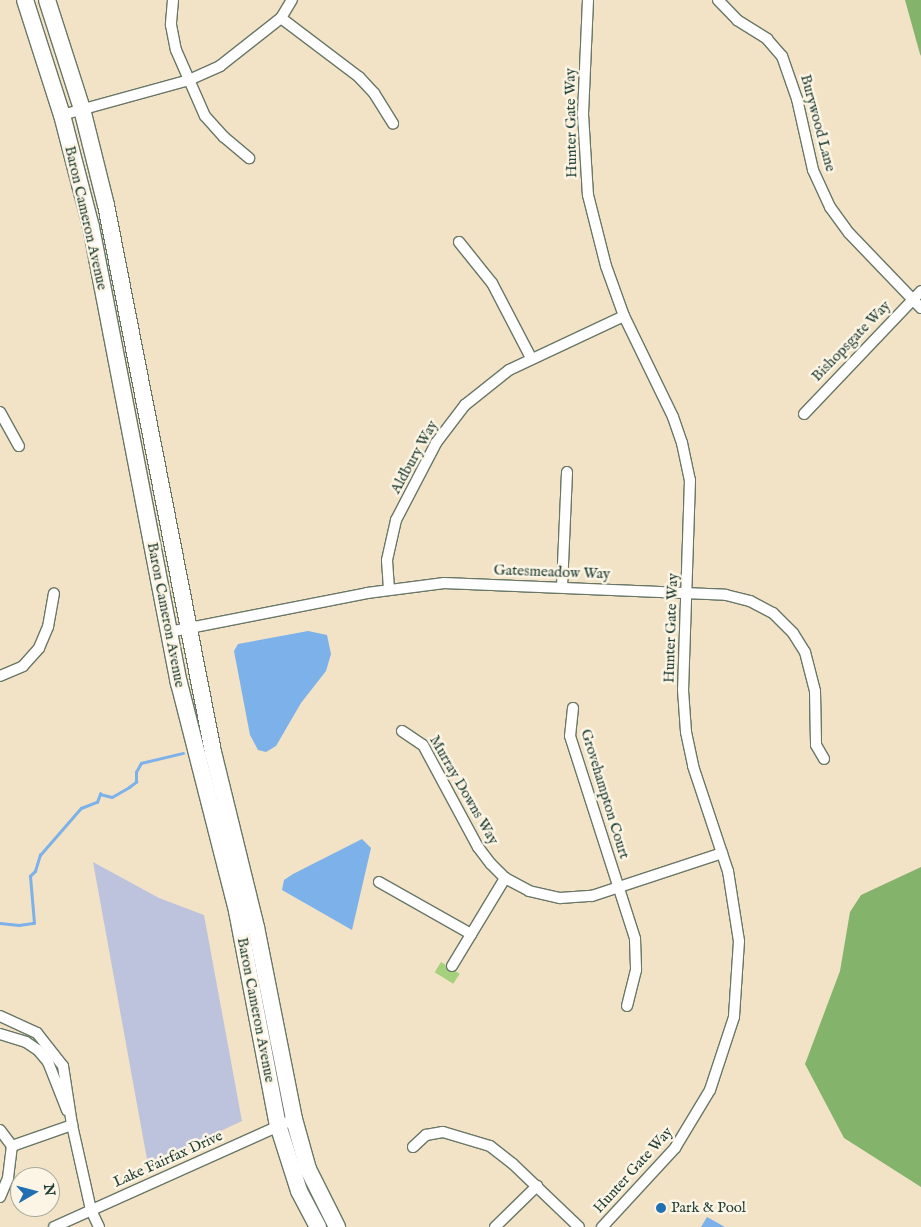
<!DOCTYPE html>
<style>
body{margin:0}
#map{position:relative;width:921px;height:1227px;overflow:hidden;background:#f2e3c6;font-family:"IM FELL English",serif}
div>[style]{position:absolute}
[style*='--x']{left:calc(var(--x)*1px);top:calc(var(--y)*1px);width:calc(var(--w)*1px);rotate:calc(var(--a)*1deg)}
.industrial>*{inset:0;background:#bec3dd}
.green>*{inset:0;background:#a5d17d;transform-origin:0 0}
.forest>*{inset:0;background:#84b36c}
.water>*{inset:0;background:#7cb1ea}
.stream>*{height:2.5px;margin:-1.25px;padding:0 1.25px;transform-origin:1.25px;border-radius:1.25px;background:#7cb1ea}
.roads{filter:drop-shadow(1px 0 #697767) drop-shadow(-1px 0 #697767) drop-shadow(0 1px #697767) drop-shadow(0 -1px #697767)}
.street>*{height:10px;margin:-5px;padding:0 5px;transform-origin:5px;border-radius:5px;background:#fff}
.primary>*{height:16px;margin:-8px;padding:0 8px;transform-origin:8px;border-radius:8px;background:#fff}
.dots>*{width:14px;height:14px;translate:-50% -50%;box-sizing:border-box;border:2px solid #fcf5e5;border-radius:50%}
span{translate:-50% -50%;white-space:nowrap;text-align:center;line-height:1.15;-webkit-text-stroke:5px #fcf5e5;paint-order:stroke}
.street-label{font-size:15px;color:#1f3d34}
.poi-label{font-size:15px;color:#1f3d34}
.left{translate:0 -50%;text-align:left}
.north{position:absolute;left:10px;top:1167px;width:50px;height:50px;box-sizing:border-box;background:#fcf5e5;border:1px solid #a4ab9e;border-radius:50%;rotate:82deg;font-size:14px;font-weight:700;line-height:20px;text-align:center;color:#1f3d34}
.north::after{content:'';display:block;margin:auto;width:18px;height:22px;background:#1f6fb2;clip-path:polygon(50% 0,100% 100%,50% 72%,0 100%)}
</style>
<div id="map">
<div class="industrial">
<i style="clip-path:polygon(93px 862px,159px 898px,204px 915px,242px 1121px,148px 1165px)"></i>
</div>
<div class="green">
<i style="left:441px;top:962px;width:22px;height:12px;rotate:32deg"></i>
</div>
<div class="forest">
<i style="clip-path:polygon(905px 0,921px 0,921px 56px,920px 54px)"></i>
<i style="clip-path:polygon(921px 867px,921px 1187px,844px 1138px,805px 1064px,840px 971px,850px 912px,861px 895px)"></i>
</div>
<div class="water">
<i style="clip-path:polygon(308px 631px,327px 635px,331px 654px,326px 671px,301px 703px,276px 746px,266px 752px,258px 750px,250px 735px,234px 651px,238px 644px)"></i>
<i style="clip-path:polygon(362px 839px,371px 848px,352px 930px,282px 890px,284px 880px,293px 874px)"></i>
<i style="clip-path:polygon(707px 1217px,725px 1227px,701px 1227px)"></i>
</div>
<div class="stream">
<i style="--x:0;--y:923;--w:19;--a:6"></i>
<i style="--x:19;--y:925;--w:15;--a:-8"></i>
<i style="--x:34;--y:923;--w:47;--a:-94.9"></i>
<i style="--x:30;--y:876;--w:7;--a:-45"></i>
<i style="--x:35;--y:871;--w:17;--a:-73"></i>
<i style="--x:40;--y:855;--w:62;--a:-48.9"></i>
<i style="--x:81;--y:808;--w:17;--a:-21"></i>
<i style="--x:97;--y:802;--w:9;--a:-69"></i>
<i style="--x:100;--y:794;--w:12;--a:14"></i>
<i style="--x:112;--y:797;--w:20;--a:-30"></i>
<i style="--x:129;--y:787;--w:9;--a:-36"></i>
<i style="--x:136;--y:782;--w:10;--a:-90"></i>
<i style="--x:136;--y:772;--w:10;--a:-61"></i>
<i style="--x:141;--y:763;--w:43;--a:-13.4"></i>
</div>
<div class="roads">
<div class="street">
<i style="--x:173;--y:0;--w:25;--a:95"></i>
<i style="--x:171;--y:25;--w:25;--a:79"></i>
<i style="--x:176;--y:50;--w:72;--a:66.3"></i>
<i style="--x:205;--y:116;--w:28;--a:48"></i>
<i style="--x:224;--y:137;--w:33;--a:40"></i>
<i style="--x:588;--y:0;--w:114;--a:92.5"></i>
<i style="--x:583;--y:114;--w:81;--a:86.5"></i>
<i style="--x:588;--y:195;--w:73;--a:75.8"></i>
<i style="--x:606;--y:266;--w:53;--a:70.2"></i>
<i style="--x:624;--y:316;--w:112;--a:64.1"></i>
<i style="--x:673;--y:417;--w:28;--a:71"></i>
<i style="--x:682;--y:443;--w:38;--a:78"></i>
<i style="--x:690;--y:480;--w:210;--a:91.9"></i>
<i style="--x:683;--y:690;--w:42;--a:85.9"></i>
<i style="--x:686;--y:732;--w:35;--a:78"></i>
<i style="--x:693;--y:766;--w:111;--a:71.6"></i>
<i style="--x:728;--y:871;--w:71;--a:81.1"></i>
<i style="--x:739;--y:941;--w:76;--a:93.8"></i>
<i style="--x:734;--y:1017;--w:77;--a:108.2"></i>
<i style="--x:710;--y:1090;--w:68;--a:121.1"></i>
<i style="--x:675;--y:1148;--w:108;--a:132.7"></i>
<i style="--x:718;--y:0;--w:28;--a:46"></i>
<i style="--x:737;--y:20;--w:36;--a:32"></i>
<i style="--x:767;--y:39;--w:23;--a:49"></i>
<i style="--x:782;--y:56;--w:46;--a:70.8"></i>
<i style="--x:797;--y:99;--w:73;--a:77.3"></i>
<i style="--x:813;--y:170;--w:41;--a:65.3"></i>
<i style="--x:830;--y:207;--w:32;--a:54"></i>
<i style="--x:849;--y:233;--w:104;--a:46.2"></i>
<i style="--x:281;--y:18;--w:98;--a:37.1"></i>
<i style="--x:359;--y:77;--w:22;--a:47"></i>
<i style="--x:374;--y:93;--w:36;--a:58"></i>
<i style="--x:62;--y:115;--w:132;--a:-15.4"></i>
<i style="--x:189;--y:80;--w:34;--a:-24"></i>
<i style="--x:220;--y:66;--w:78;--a:-38.2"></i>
<i style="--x:281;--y:18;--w:21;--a:-59"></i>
<i style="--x:459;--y:242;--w:53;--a:51.2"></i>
<i style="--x:492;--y:283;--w:85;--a:62.5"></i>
<i style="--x:0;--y:412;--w:39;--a:61"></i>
<i style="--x:804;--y:414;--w:170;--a:-46.4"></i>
<i style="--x:562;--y:587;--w:115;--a:-87.5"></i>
<i style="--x:389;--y:589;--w:29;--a:-94"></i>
<i style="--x:387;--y:560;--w:41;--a:-77.3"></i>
<i style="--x:396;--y:520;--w:87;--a:-62.5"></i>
<i style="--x:436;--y:443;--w:48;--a:-52.7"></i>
<i style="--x:465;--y:405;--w:56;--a:-38.5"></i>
<i style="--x:509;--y:370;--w:127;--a:-25.2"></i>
<i style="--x:169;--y:632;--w:202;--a:-11.1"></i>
<i style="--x:367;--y:593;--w:78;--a:-7.4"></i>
<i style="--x:444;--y:583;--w:282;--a:2.4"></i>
<i style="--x:726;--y:595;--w:25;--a:14"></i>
<i style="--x:750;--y:601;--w:26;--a:28"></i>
<i style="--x:773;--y:613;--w:28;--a:45"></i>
<i style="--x:793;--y:633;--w:22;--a:58"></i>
<i style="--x:805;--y:652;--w:40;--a:75.6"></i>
<i style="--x:815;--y:691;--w:54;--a:88.9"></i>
<i style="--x:816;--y:745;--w:16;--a:60"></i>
<i style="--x:0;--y:676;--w:25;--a:-23"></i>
<i style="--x:23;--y:666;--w:24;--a:-48"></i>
<i style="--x:39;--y:648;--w:23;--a:-67"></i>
<i style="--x:48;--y:627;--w:34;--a:-80"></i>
<i style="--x:573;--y:708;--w:28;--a:96"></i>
<i style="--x:570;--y:736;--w:213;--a:72.2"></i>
<i style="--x:635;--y:939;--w:31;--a:88"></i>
<i style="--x:636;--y:970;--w:37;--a:104"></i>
<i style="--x:402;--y:731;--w:25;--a:34"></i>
<i style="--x:423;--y:745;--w:116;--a:61.7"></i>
<i style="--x:478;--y:847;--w:21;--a:53"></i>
<i style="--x:491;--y:864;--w:20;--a:45"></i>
<i style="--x:505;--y:878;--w:27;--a:28"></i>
<i style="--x:529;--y:891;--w:32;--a:13"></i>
<i style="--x:560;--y:898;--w:32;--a:-4"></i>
<i style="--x:592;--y:896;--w:137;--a:-18.3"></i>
<i style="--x:379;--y:882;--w:106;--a:29.5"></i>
<i style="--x:452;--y:966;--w:103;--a:-58.9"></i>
<i style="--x:0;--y:1016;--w:41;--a:24.7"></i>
<i style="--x:37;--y:1033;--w:42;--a:51.8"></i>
<i style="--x:63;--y:1066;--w:60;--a:81.3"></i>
<i style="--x:72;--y:1125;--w:87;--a:77.4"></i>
<i style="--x:91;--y:1210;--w:19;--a:65"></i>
<i style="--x:0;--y:1034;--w:27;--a:17"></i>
<i style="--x:26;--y:1042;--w:14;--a:34"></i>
<i style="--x:38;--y:1050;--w:16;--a:50"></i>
<i style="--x:48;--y:1062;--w:52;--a:68.4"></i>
<i style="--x:0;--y:1130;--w:20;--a:53"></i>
<i style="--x:413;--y:1147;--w:18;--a:-43"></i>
<i style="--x:426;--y:1135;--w:17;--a:-10"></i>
<i style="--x:443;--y:1132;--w:49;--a:16.6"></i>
<i style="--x:490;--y:1146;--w:29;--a:38"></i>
<i style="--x:513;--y:1164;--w:91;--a:43.7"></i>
<i style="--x:0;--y:1197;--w:21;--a:-67"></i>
<i style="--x:8;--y:1178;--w:32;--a:-83"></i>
<i style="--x:12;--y:1146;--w:64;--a:-19.3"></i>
<i style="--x:54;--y:1227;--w:263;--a:-24.2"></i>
<i style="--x:495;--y:1227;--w:59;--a:-44.3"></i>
</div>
<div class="primary">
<i style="--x:25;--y:0;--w:121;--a:72.2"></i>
<i style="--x:62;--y:115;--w:116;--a:75.5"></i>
<i style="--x:91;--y:227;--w:464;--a:79.1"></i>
<i style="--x:179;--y:683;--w:235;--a:75.7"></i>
<i style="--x:237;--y:911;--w:218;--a:79.2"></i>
<i style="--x:278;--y:1125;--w:69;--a:72.3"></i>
<i style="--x:299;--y:1191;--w:41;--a:62.2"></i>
<i style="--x:47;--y:0;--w:114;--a:72.2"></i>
<i style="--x:82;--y:109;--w:99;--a:76"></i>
<i style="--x:106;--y:205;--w:557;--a:78.93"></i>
<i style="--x:213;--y:752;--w:180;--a:76.2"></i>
<i style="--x:256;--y:927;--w:196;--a:78.8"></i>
<i style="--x:294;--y:1119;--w:52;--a:74.4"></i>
<i style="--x:308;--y:1169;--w:65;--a:63.4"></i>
</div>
</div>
<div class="dots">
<i style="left:661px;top:1208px;background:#1f6fb2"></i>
</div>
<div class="street-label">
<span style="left:571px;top:123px;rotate:-91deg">Hunter Gate Way</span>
<span style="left:818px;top:123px;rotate:75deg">Burywood Lane</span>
<span style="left:86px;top:218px;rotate:77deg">Baron Cameron Avenue</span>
<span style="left:851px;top:341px;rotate:-46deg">Bishopsgate Way</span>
<span style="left:414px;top:457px;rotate:-61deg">Aldbury Way</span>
<span style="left:552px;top:572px;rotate:2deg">Gatesmeadow Way</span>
<span style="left:166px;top:615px;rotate:79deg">Baron Cameron Avenue</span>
<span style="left:671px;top:628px;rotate:-88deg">Hunter Gate Way</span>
<span style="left:464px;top:790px;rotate:60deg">Murray Downs Way</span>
<span style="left:605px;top:794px;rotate:73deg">Grovehampton Court</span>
<span style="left:256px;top:1010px;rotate:79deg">Baron Cameron Avenue</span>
<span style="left:168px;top:1159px;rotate:-24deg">Lake Fairfax Drive</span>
<span style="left:633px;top:1170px;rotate:-48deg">Hunter Gate Way</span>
</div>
<div class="poi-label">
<span class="left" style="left:671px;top:1208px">Park &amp; Pool</span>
</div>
<div class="north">N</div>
</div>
